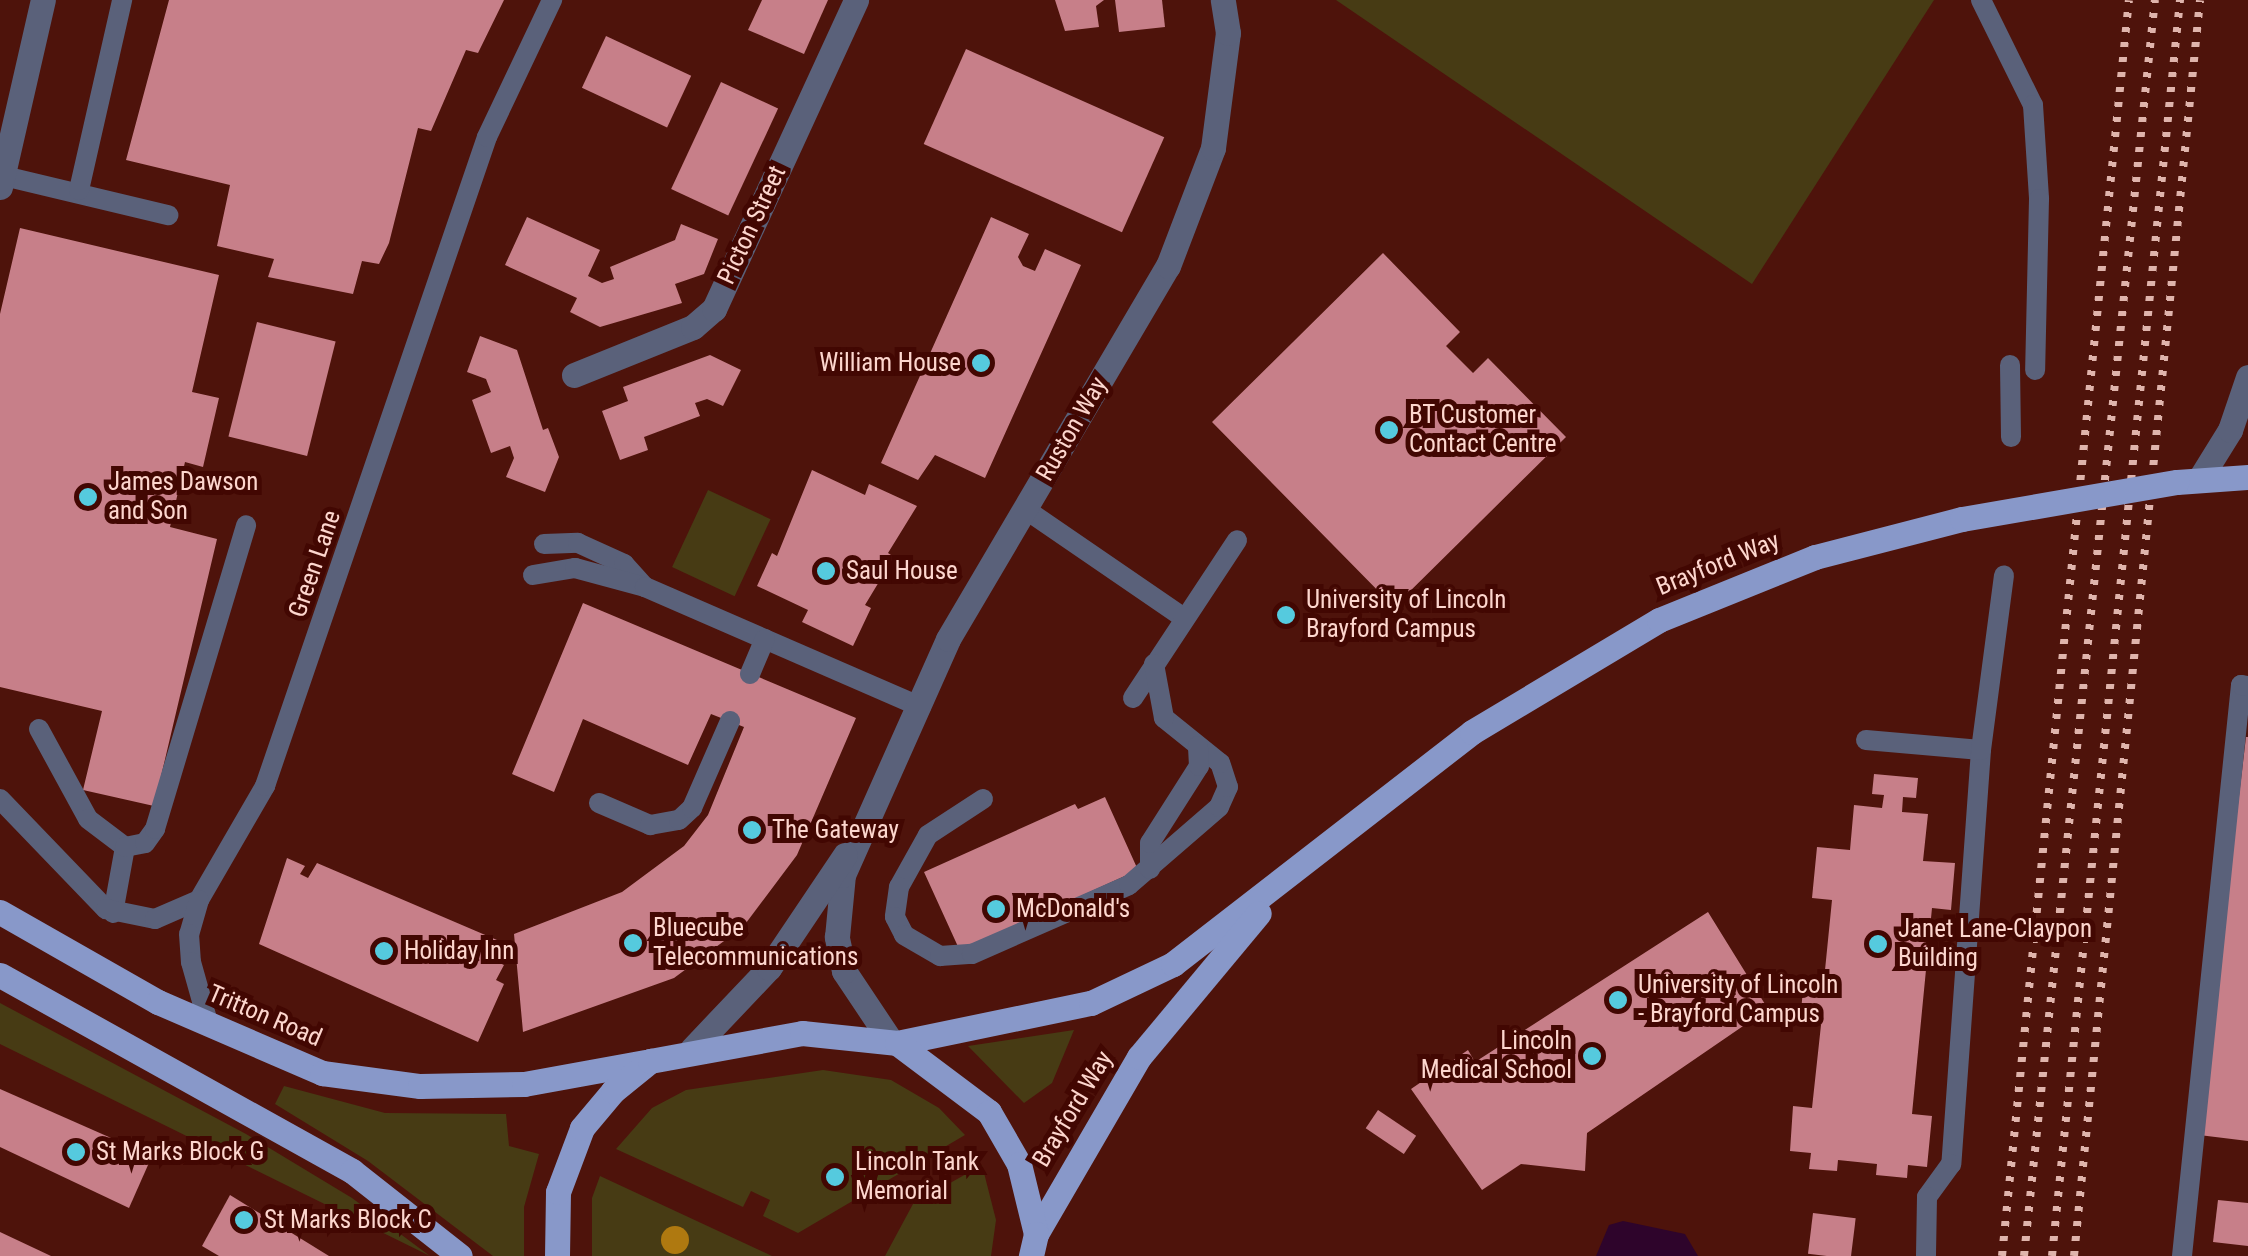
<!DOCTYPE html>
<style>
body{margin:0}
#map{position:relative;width:2248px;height:1256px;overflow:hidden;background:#4e130b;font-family:"Roboto Condensed",sans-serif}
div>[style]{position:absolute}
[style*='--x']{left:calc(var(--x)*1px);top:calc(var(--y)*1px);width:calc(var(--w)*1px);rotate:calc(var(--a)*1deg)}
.green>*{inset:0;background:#473b14;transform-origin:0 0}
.water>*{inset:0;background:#2e042b}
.building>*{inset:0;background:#c77f89;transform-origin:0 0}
.lane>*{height:20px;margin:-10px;padding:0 10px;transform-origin:10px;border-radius:10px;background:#5a617a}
.street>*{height:25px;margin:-12.5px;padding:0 12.5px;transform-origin:12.5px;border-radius:12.5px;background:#5a617a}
.primary>*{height:25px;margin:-12.5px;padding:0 12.5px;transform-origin:12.5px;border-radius:12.5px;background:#8898c9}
.rail>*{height:8px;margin-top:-4px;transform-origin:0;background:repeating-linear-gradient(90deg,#dfb4ac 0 5px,transparent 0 15px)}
.primary-bridge>*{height:25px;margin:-12.5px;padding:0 12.5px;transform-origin:12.5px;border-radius:12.5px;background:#8898c9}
.trees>*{width:28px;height:28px;margin:-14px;border-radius:50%;background:#af7910}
.dots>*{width:28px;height:28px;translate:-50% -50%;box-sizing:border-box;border:5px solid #420702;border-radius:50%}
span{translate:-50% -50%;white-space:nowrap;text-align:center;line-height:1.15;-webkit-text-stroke:10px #420702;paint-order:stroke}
.street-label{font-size:25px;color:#fdd6ce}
.poi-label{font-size:25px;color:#fdd6ce}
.right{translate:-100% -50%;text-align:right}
.left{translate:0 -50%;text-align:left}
</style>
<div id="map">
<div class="green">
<i style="clip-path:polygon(1336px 0,1934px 0,1752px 284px)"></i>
<i style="left:708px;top:490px;width:69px;height:85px;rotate:25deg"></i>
<i style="clip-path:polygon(0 1003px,246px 1134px,352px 1198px,430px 1256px,0 1044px)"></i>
<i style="clip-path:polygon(1074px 1030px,1052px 1083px,1024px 1103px,968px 1046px)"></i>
<i style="clip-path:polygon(823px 1070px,891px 1080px,939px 1108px,965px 1135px,798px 1233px,763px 1216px,770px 1200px,751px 1191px,743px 1207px,616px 1149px,652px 1108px,686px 1090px)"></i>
<i style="clip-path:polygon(284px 1086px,385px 1113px,506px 1114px,509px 1146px,539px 1154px,524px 1207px,524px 1256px,493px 1256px,368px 1161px,275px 1104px)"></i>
<i style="clip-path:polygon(982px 1165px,996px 1220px,991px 1256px,885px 1256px,913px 1204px)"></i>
<i style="clip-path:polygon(600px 1176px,772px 1256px,592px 1256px,592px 1198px)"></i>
</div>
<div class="water">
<i style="clip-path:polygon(1623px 1221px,1685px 1234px,1698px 1256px,1596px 1256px,1609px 1225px)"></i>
</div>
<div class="building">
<i style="clip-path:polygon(169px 0,504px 0,478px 53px,466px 50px,431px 131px,418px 128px,389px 243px,379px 264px,362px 261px,353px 294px,268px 277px,274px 259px,217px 246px,230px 185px,126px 160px)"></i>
<i style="clip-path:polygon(762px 0,828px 0,804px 54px,748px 30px)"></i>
<i style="clip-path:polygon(1055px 0,1104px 0,1096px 6px,1099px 27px,1065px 31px)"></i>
<i style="clip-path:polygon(1115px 0,1162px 0,1165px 27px,1119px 32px)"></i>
<i style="left:606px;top:36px;width:94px;height:57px;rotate:25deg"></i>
<i style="left:966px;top:49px;width:217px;height:104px;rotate:24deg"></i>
<i style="left:721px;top:82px;width:63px;height:118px;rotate:25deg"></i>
<i style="clip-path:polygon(527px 217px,600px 250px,588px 276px,602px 283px,614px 279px,610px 267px,675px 240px,681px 224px,718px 239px,704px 274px,675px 284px,682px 303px,600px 327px,570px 312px,577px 298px,505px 265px)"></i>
<i style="clip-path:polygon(991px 217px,1029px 234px,1018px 257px,1023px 266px,1035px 271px,1045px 249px,1081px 265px,985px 478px,935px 455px,918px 480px,881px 463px)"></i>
<i style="clip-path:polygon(20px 228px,219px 275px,192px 392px,219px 398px,203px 467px,185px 462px,170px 527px,217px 539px,154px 806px,83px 790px,102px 711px,0 687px,0 314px)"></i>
<i style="clip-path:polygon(1383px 253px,1460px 332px,1446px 346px,1473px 373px,1488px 358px,1566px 437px,1394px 607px,1212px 422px)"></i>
<i style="left:257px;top:322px;width:81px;height:118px;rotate:14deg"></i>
<i style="clip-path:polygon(480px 336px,517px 350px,543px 430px,548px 428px,559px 457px,545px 492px,506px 477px,514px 458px,510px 446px,491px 453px,472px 400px,491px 392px,486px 379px,467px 372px)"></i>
<i style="clip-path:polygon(710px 355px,741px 370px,723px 406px,707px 399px,695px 403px,700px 416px,644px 437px,648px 450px,620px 460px,602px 411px,628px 401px,623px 387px)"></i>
<i style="clip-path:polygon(812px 470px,865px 495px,869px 484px,917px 506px,888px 553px,894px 557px,865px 605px,871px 608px,853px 646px,802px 622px,808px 610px,757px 586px,772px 553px,777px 556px)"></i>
<i style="clip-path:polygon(583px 603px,856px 718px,797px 855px,743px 927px,674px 978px,523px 1032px,514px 934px,622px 892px,684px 846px,708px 815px,744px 727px,711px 714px,688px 765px,583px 719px,554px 792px,512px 774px)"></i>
<i style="clip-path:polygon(2246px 737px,2248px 737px,2248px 1141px,2199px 1135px)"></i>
<i style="clip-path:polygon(1874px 774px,1918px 778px,1916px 798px,1903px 797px,1902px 812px,1928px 814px,1923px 861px,1955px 863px,1951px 910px,1932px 908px,1912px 1114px,1932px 1116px,1927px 1167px,1908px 1165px,1907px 1178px,1876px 1175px,1877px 1164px,1838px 1160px,1837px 1171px,1809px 1169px,1811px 1153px,1790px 1151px,1793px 1106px,1812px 1108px,1821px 1025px,1800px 1023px,1804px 978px,1824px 980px,1832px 900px,1812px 898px,1817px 847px,1850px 850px,1854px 805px,1882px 808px,1884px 795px,1872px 794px)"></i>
<i style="clip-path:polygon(1105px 797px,1138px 870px,960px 951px,924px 872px,1075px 804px,1078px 809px)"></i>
<i style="clip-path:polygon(287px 858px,305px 866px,300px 874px,308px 878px,317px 863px,497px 940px,489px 958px,504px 965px,496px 980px,504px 984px,478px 1042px,259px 944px)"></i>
<i style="clip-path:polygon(1708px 912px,1768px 1009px,1587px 1133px,1585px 1171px,1521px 1164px,1482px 1190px,1411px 1089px,1468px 1050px,1475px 1062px)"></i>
<i style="clip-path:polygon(0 1089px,152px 1156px,129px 1208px,0 1147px)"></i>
<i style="left:1378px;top:1110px;width:46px;height:22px;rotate:34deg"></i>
<i style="clip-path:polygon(230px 1195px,329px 1256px,219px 1256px,202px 1246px)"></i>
<i style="clip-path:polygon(2218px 1200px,2248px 1203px,2248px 1246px,2213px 1242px)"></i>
<i style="left:1813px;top:1213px;width:43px;height:41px;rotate:7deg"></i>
<i style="clip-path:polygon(0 1232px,51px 1256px,0 1256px)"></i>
</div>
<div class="lane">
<i style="--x:1981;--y:0;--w:117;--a:63.7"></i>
<i style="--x:2033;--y:105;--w:94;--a:86.3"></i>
<i style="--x:2039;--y:199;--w:171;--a:91.3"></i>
<i style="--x:4;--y:176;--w:169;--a:13.4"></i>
<i style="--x:79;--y:190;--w:195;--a:-77.2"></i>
<i style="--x:2010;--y:365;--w:72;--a:89.2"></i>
<i style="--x:1025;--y:509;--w:191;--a:34.4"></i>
<i style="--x:544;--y:544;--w:34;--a:-2"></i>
<i style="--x:578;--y:543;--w:51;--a:24.5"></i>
<i style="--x:624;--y:564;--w:31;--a:48"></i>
<i style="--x:533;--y:575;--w:43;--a:-9.5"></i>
<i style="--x:575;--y:568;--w:73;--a:15.2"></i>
<i style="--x:645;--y:587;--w:301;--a:23.5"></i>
<i style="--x:750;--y:674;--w:38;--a:-67"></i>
<i style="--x:1133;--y:698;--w:189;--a:-56.6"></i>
<i style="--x:39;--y:729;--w:102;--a:61.4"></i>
<i style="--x:88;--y:819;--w:46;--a:37.1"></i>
<i style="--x:125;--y:847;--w:67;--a:100.3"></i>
<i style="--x:1866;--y:740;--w:115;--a:5"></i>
<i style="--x:1981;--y:750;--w:415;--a:94.1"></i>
<i style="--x:1951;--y:1164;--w:41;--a:126"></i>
<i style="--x:1927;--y:1197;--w:59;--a:91"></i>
<i style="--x:1981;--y:750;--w:176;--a:-82.5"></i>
<i style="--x:0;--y:799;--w:153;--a:46.1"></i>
<i style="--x:106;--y:909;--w:50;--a:11.5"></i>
<i style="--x:155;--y:919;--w:48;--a:-23.4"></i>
<i style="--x:199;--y:900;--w:132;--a:-59.9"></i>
<i style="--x:265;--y:786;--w:686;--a:-71.12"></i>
<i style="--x:487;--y:137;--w:152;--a:-64.6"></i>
<i style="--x:983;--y:799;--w:66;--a:146.8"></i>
<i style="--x:928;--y:835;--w:60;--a:119.1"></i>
<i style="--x:899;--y:887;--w:30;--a:98"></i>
<i style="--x:895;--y:917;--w:20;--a:63"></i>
<i style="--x:904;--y:935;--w:42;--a:30.3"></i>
<i style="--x:940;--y:956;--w:32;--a:-4"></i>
<i style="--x:972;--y:954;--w:171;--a:-23.7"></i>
<i style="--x:1129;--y:885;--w:119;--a:-40.9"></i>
<i style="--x:1219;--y:807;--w:22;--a:-66"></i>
<i style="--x:1228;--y:787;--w:25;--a:-108"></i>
<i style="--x:1220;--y:763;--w:72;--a:-141.2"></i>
<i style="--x:1164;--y:718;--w:55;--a:-100.5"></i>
<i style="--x:599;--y:803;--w:56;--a:23.3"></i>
<i style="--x:650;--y:825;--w:29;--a:-10"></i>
<i style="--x:679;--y:820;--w:18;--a:-43"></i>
<i style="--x:692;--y:808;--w:95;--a:-66.4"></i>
<i style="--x:125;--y:847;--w:20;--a:-11"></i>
<i style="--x:145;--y:843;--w:17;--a:-54"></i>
<i style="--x:155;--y:829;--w:317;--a:-73.3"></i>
<i style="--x:1150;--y:869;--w:26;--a:-90"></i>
<i style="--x:1150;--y:843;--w:91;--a:-57.5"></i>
<i style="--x:1199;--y:766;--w:20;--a:-93"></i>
<i style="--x:199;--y:900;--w:35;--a:106"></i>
<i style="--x:189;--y:934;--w:28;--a:86"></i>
<i style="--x:191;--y:962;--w:66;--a:74.3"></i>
<i style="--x:2182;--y:1256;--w:574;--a:-84.1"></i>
<i style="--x:2241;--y:685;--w:7;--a:8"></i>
</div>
<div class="street">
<i style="--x:0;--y:187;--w:192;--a:-77.1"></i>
<i style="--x:574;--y:375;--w:128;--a:-22"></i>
<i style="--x:693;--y:327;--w:28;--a:-41"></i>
<i style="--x:714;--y:309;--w:340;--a:-65.3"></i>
<i style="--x:2199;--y:480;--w:59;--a:-58.2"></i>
<i style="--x:2230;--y:430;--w:56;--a:-71.2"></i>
<i style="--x:890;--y:1040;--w:83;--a:-123.7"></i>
<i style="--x:844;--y:971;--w:35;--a:-102"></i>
<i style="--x:837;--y:937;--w:62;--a:-84.5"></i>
<i style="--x:843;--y:875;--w:258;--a:-66"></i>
<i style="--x:948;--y:639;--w:433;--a:-59.5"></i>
<i style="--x:1168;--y:266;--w:126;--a:-69.1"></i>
<i style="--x:1213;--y:148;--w:116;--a:-82.6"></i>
<i style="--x:1228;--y:33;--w:33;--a:-99"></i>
<i style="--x:692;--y:1049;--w:112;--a:-46.5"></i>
<i style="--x:769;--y:968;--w:136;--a:-56.1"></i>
</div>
<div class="primary">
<i style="--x:2177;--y:482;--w:71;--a:-4"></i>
<i style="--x:0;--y:912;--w:182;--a:29.7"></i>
<i style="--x:158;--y:1002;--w:179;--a:23.4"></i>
<i style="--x:322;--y:1073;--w:99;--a:7.6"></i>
<i style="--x:420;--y:1086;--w:104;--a:-1.1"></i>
<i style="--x:524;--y:1084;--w:123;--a:-10.3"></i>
<i style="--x:0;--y:975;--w:403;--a:29.1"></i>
<i style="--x:352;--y:1171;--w:137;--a:38.2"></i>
<i style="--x:897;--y:1043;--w:198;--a:-11.7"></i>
<i style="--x:1091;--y:1003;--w:91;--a:-25.4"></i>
<i style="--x:1173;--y:964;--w:378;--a:-37.8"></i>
<i style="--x:1472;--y:732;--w:218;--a:-30.9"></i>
<i style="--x:1659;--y:620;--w:168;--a:-22"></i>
<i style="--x:1815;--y:557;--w:152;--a:-14.5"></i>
<i style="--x:1036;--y:1234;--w:205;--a:-59.8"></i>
<i style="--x:1139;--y:1057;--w:187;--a:-50.2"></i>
<i style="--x:557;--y:1256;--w:64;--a:-89.1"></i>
<i style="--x:558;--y:1192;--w:68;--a:-69.4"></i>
<i style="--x:582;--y:1128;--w:48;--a:-50"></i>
<i style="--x:613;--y:1091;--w:48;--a:-39"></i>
<i style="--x:650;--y:1061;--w:155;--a:-10.4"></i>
<i style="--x:802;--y:1033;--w:96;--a:6"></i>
<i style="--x:897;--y:1043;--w:115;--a:36.9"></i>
<i style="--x:989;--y:1112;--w:60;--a:60"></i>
<i style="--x:1019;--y:1164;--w:72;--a:76.3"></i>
<i style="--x:1036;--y:1234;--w:23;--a:103"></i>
</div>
<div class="rail">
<i style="--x:2002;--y:1256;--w:1262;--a:-84.23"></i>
<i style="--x:2024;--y:1256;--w:1263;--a:-84.05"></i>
<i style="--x:2052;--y:1256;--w:1263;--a:-84.18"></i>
<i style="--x:2074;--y:1256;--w:1262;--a:-84.27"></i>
</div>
<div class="primary-bridge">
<i style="--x:1962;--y:519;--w:218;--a:-9.8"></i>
</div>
<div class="trees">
<i style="left:675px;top:1240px"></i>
</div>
<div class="dots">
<i style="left:981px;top:363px;background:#55cade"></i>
<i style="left:1389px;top:430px;background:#55cade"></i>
<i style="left:88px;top:497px;background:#55cade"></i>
<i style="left:826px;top:571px;background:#55cade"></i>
<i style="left:1286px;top:615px;background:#55cade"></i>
<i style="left:752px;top:830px;background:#55cade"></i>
<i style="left:996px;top:909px;background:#55cade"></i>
<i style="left:633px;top:943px;background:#55cade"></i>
<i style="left:1878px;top:944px;background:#55cade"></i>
<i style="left:384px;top:951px;background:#55cade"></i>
<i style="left:1618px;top:1000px;background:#55cade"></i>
<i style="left:1592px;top:1056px;background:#55cade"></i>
<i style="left:76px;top:1152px;background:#55cade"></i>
<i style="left:835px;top:1177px;background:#55cade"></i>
<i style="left:244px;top:1220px;background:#55cade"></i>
</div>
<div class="street-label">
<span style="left:752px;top:225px;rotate:-65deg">Picton Street</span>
<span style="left:1072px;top:429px;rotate:-60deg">Ruston Way</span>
<span style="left:315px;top:564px;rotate:-71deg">Green Lane</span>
<span style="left:1718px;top:564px;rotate:-22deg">Brayford Way</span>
<span style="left:265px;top:1016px;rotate:23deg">Tritton Road</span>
<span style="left:1073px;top:1109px;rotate:-59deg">Brayford Way</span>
</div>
<div class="poi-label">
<span class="right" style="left:961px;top:363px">William House</span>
<span class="left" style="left:1409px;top:430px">BT Customer<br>Contact Centre</span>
<span class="left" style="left:108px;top:497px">James Dawson<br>and Son</span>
<span class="left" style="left:846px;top:571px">Saul House</span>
<span class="left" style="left:1306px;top:615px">University of Lincoln<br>Brayford Campus</span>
<span class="left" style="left:772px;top:830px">The Gateway</span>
<span class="left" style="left:1016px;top:909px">McDonald's</span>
<span class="left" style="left:653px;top:943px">Bluecube<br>Telecommunications</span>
<span class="left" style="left:1898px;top:944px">Janet Lane-Claypon<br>Building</span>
<span class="left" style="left:404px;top:951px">Holiday Inn</span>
<span class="left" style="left:1638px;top:1000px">University of Lincoln<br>- Brayford Campus</span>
<span class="right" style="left:1572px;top:1056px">Lincoln<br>Medical School</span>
<span class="left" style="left:96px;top:1152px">St Marks Block G</span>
<span class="left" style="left:855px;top:1177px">Lincoln Tank<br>Memorial</span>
<span class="left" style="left:264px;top:1220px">St Marks Block C</span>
</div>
</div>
